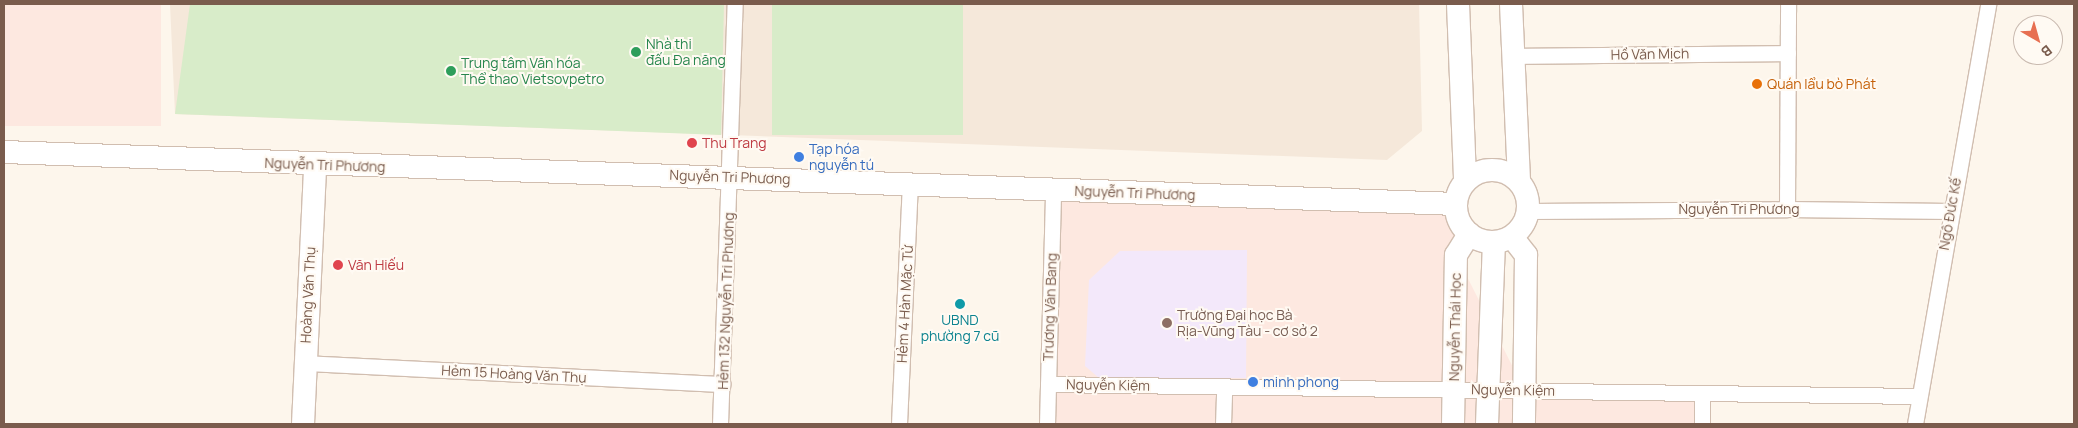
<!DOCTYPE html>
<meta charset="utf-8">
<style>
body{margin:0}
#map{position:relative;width:2078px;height:428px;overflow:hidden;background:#fdf6ec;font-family:Manrope,sans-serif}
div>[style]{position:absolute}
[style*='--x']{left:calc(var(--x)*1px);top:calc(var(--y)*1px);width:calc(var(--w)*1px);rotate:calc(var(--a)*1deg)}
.residential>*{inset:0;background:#f5e8da}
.commercial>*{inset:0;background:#fde8e0;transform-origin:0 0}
.education>*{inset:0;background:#f3e8fa}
.green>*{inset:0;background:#d8ecc9;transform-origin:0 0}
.roads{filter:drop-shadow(1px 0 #d1beb0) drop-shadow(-1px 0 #d1beb0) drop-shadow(0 1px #d1beb0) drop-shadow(0 -1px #d1beb0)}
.street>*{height:15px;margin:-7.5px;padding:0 7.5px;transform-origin:7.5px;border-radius:7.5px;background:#fff}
.secondary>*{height:22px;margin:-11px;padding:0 11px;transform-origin:11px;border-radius:11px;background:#fff}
.secondary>.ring{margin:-11px;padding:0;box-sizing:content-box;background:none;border:22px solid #fff;border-radius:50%}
.dots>*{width:14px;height:14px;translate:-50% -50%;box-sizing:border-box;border:2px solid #fffaf3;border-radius:50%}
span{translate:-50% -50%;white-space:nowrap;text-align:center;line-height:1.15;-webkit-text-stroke:4px #fffaf3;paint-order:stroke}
.leisure-label{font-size:14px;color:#27864d}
.left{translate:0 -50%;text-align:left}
.street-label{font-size:14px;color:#7a5c4d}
.food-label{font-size:14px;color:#c56008}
.health-label{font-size:14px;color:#be3a42}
.shop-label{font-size:14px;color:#366cbe}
.education-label{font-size:14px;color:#785e54}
.culture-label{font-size:14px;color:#0d838f}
.frame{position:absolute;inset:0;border:5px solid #7a5c4d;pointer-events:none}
.north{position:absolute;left:2013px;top:15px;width:50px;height:50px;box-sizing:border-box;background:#fffaf3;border:1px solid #cabbb1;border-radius:50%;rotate:142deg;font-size:14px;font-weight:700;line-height:20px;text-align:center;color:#7a5c4d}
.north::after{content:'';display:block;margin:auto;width:18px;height:22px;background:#e76f51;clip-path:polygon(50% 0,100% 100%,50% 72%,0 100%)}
</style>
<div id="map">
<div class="residential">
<i style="clip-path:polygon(170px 4px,1419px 4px,1422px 131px,1387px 160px,175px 114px)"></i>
</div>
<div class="commercial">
<i style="left:4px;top:4px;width:157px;height:122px"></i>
<i style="clip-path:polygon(1053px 190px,1456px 204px,1456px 255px,1524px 389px,1702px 393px,1702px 424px,1047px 424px)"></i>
</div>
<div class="education">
<i style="clip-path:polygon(1247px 250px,1246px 378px,1099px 378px,1085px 366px,1089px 280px,1120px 251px)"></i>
</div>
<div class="green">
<i style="clip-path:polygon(190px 4px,724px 4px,721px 135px,175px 114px)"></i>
<i style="left:772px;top:4px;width:191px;height:131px"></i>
</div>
<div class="roads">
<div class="street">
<i style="--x:1513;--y:56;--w:275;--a:-0.6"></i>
<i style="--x:1787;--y:209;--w:205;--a:-89.7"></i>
<i style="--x:1529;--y:211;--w:258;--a:-0.4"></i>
<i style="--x:1787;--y:209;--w:163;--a:0.7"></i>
<i style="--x:305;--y:363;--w:418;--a:2.9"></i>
<i style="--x:1048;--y:384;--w:871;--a:0.79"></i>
<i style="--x:1702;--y:393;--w:31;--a:90"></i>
<i style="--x:720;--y:424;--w:420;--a:-88"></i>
<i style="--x:899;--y:424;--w:241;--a:-87.4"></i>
<i style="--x:1047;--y:424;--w:234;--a:-88.5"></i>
<i style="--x:1223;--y:424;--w:37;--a:-88"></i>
<i style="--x:1915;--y:424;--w:426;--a:-80.1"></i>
</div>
<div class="secondary">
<i style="--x:1458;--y:4;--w:178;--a:87.7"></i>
<i style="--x:1511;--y:4;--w:177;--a:87.4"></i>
<i style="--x:4;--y:152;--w:1453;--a:2.05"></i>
<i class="ring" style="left:1456px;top:170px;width:50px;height:50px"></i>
<i style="--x:1512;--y:237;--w:23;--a:52"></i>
<i style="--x:1526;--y:255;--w:169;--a:90.7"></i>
<i style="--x:303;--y:424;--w:259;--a:-87.3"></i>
<i style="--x:1453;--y:424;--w:169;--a:-89"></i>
<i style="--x:1456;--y:255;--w:25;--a:-58"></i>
<i style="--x:1487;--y:424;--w:181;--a:-87.8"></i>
</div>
</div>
<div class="dots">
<i style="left:636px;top:52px;background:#2e9e5b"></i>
<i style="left:451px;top:71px;background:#2e9e5b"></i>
<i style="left:1757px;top:84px;background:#e8710a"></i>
<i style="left:692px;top:143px;background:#e0444e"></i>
<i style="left:799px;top:157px;background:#3f7fe0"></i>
<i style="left:338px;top:265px;background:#e0444e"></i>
<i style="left:960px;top:304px;background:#0f9aa8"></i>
<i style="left:1167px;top:323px;background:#8d6e63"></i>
<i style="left:1253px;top:382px;background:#3f7fe0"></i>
</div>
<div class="leisure-label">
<span class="left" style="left:646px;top:52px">Nhà thi<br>đấu Đa năng</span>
<span class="left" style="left:461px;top:71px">Trung tâm Văn hóa<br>Thể thao Vietsovpetro</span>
</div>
<div class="street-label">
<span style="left:1650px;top:54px;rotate:-1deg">Hồ Văn Mịch</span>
<span style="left:325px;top:165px;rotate:2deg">Nguyễn Tri Phương</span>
<span style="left:730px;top:177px;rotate:2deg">Nguyễn Tri Phương</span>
<span style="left:1135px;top:193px;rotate:2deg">Nguyễn Tri Phương</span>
<span style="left:1739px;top:209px">Nguyễn Tri Phương</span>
<span style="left:1950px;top:214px;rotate:-80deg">Ngô Đức Kế</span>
<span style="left:308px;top:295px;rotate:-87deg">Hoàng Văn Thụ</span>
<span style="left:726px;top:301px;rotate:-88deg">Hẻm 132 Nguyễn Tri Phương</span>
<span style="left:905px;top:304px;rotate:-87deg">Hẻm 4 Hàn Mặc Tử</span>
<span style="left:1050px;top:307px;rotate:-88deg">Trương Văn Bang</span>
<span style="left:1455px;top:327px;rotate:-89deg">Nguyễn Thái Học</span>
<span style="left:514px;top:374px;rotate:3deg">Hẻm 15 Hoàng Văn Thụ</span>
<span style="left:1108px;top:385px;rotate:1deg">Nguyễn Kiệm</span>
<span style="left:1513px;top:390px;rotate:1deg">Nguyễn Kiệm</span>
</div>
<div class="food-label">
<span class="left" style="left:1767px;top:84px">Quán lẩu bò Phát</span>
</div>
<div class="health-label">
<span class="left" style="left:702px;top:143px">Thu Trang</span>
<span class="left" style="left:348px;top:265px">Văn Hiếu</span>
</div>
<div class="shop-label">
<span class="left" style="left:809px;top:157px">Tạp hóa<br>nguyễn tú</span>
<span class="left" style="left:1263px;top:382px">minh phong</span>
</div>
<div class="education-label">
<span class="left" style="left:1177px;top:323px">Trường Đại học Bà<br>Rịa-Vũng Tàu - cơ sở 2</span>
</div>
<div class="culture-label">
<span style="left:960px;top:328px">UBND<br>phường 7 cũ</span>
</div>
<div class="frame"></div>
<div class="north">B</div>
</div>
